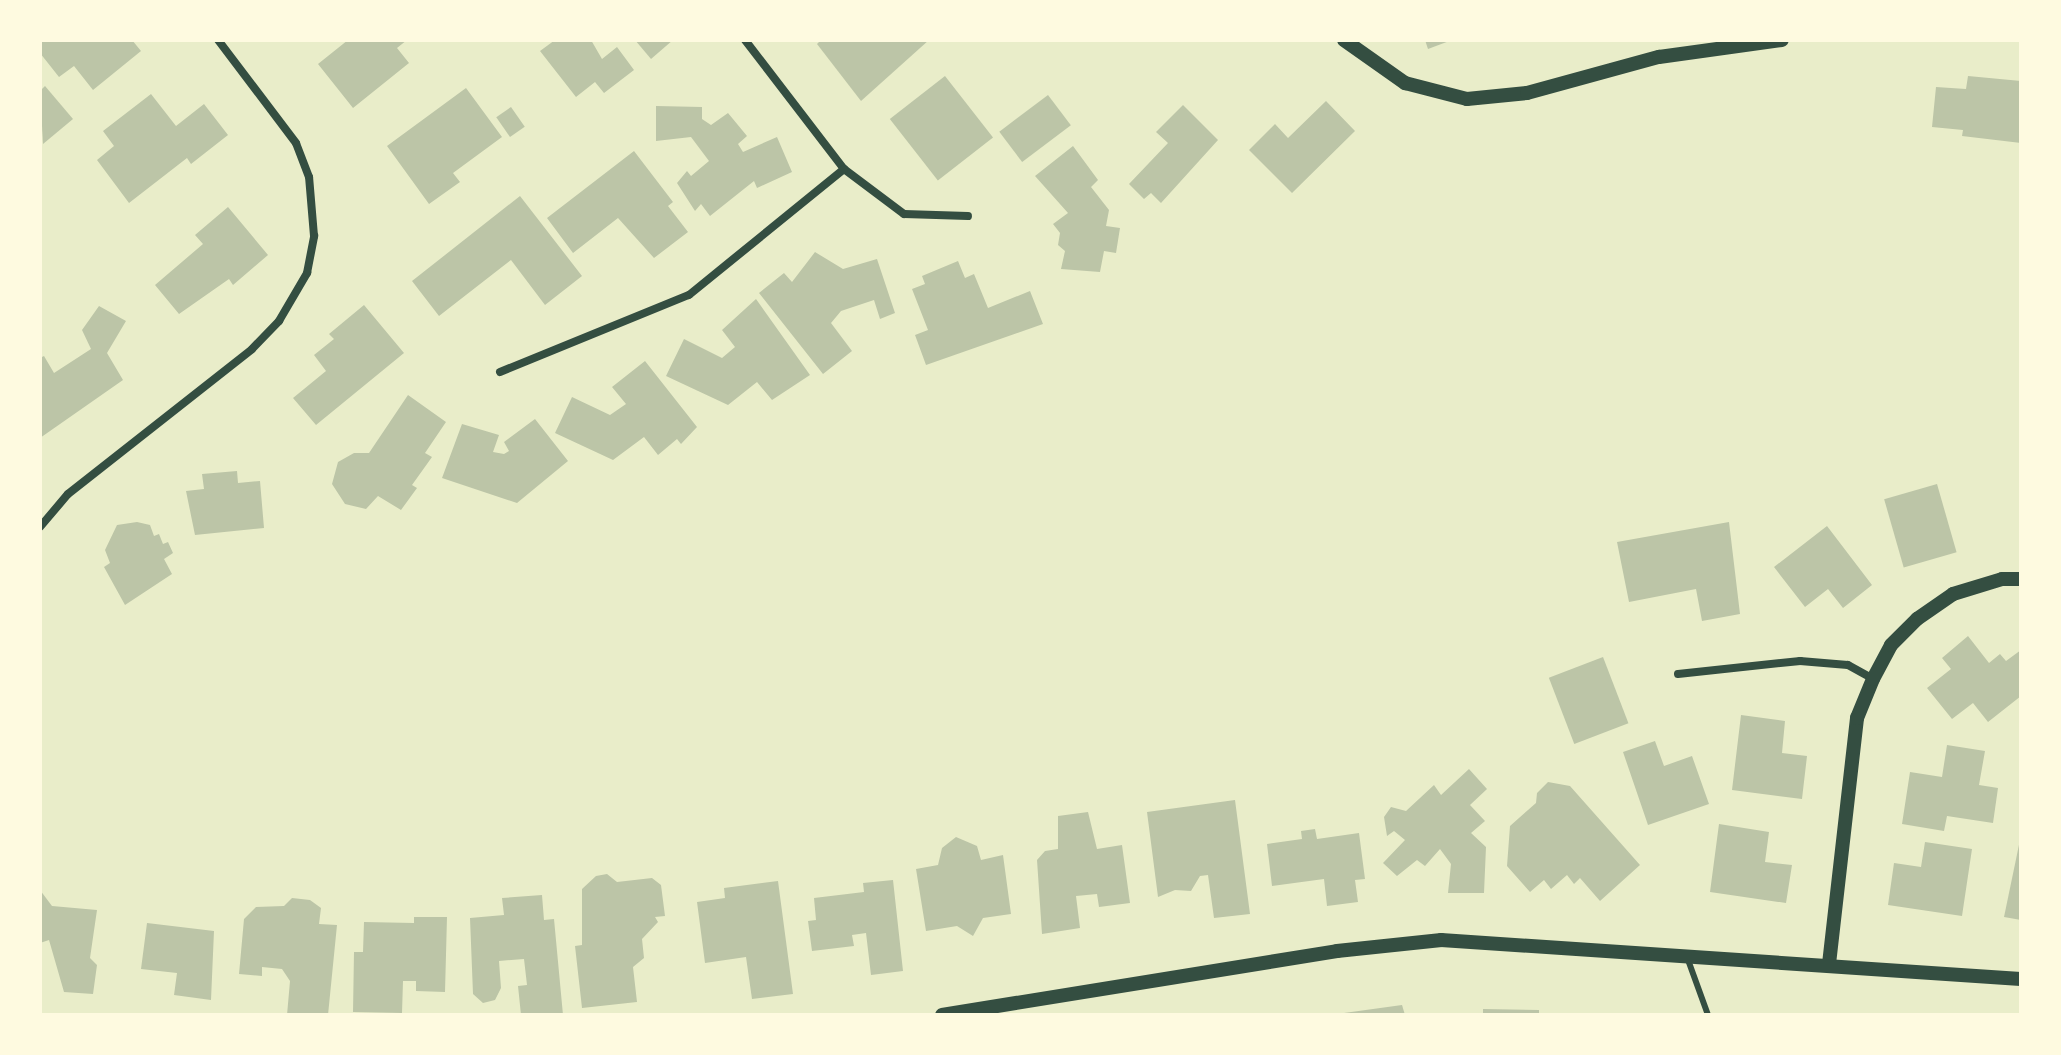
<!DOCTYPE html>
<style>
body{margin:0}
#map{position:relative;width:2061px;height:1055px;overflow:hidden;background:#e9edc9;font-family:"Golos Text",sans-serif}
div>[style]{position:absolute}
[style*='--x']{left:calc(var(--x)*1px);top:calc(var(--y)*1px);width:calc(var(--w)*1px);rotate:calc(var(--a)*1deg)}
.building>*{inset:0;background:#bcc5a7;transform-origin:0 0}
.service>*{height:6px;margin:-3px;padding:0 3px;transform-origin:3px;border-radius:3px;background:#344e41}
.minor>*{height:8px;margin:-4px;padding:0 4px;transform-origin:4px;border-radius:4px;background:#344e41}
.tertiary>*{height:14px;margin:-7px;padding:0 7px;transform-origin:7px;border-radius:7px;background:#344e41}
span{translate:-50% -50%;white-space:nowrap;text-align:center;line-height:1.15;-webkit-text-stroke:6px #fefae0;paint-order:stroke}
.frame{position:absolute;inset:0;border:42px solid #fefae0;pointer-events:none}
</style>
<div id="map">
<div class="building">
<i style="clip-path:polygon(40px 40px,132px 40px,141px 51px,93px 90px,74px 66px,59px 77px,40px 53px)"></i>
<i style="clip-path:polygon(348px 40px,407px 40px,397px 48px,409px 63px,353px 108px,318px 64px)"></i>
<i style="clip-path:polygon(555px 40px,591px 40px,602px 59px,617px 47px,634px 70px,604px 93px,595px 82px,576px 97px,540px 51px)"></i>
<i style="clip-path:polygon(635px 40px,673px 40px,651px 59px)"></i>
<i style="clip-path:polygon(821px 40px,929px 40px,861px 101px,817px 44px)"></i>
<i style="clip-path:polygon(1425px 40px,1452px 40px,1428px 49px)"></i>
<i style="left:945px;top:76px;width:78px;height:70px;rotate:52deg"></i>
<i style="clip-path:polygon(1968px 76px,2021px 81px,2021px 143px,1962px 136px,1963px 130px,1932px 127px,1936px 87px,1966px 89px)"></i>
<i style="clip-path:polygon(45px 86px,73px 119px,43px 144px,40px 91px)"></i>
<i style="clip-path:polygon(466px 88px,502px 137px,453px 173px,460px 182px,429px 204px,387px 146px)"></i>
<i style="clip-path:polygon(151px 94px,176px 126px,204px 104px,228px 135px,191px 164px,187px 158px,129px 203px,97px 160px,114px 146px,103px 131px)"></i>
<i style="left:1048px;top:95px;width:38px;height:61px;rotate:53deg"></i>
<i style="clip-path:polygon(1326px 101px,1355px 131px,1292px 193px,1249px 150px,1275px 124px,1288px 138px)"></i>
<i style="clip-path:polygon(1183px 105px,1218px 140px,1161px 203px,1151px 193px,1144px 199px,1129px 184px,1168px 143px,1156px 132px)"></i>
<i style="clip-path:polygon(656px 106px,702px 107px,702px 119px,711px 125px,728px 113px,747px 136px,738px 144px,743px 152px,777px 137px,792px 172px,757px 188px,754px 181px,710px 216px,701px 204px,695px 211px,677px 183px,687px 171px,691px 176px,709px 161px,691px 137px,656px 141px)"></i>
<i style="left:511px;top:107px;width:24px;height:18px;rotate:55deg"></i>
<i style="clip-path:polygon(1073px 146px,1098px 180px,1091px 187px,1109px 210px,1106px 226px,1120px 228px,1116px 253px,1104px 251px,1100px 272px,1061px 269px,1065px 251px,1058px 245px,1060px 233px,1053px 224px,1068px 213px,1035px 176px)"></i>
<i style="clip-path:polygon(634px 151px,673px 202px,668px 206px,688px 232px,654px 258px,618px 218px,573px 253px,547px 218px)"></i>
<i style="clip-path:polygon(520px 196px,582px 276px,545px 305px,511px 260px,439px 316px,412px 281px)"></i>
<i style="clip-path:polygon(228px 207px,268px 255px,233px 285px,229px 279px,179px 314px,155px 285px,203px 244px,195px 235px)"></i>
<i style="clip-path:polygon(815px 252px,843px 269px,877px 259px,895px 313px,880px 319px,874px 300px,841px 311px,831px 323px,852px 351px,823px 374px,759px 293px,784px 273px,792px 282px)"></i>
<i style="clip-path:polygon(958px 261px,965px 278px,974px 274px,988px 308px,1030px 291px,1043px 324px,926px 365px,915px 335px,928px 330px,912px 289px,925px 284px,922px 276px)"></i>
<i style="clip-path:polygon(756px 299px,810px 375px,772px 400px,757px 382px,728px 405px,666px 376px,684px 339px,722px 358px,735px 347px,722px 330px)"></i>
<i style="clip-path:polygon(364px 305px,404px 353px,316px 425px,293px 398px,326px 371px,314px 355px,334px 339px,329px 334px)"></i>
<i style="clip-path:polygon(99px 306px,126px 321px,107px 353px,123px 380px,40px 438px,40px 358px,44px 356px,54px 373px,91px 349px,82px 330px)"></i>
<i style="clip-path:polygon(645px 361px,697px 427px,681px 444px,677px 439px,658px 455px,644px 437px,613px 460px,555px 433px,572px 397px,610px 415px,626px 404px,612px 387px)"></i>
<i style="clip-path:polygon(408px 395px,446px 422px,425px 453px,432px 457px,412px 485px,417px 488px,401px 510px,378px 496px,366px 509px,345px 504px,332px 484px,338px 462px,354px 453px,369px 453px)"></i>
<i style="clip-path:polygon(535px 419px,568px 461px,517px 503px,442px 478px,462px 424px,499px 435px,493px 452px,504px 454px,509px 451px,504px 442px)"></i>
<i style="clip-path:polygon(237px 471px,238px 483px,260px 481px,264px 528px,195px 535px,186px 491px,204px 489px,202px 474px)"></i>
<i style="left:1937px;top:484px;width:71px;height:55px;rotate:74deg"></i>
<i style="clip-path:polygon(137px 522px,150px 525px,154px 536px,159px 534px,163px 544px,168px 542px,173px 553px,164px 559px,172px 574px,125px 605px,104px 567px,110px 563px,105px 550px,117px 525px)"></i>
<i style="clip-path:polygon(1729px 522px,1740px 614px,1702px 621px,1696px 589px,1629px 602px,1617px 542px)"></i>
<i style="clip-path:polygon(1827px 526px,1872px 585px,1843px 608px,1828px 589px,1805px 607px,1774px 567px)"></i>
<i style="clip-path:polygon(1968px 636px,1989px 663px,2000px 654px,2006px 661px,2021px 650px,2021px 696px,1988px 722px,1973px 703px,1952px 719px,1927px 688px,1951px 669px,1942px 658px)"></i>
<i style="left:1603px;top:657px;width:71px;height:58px;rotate:69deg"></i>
<i style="clip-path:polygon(1741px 715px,1785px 721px,1782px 753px,1807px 756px,1802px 799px,1732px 790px)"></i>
<i style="clip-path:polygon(1655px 741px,1664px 766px,1692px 756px,1709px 804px,1648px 825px,1623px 752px)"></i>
<i style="clip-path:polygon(1947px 745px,1985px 751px,1979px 785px,1998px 788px,1993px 823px,1947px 816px,1944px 831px,1902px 824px,1910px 772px,1942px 777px)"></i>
<i style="clip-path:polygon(1469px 769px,1487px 789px,1470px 805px,1485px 821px,1471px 833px,1486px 847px,1484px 893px,1448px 893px,1451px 864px,1440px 849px,1425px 866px,1417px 860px,1397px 876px,1383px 863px,1405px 840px,1394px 831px,1387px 836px,1384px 817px,1391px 807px,1406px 811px,1434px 785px,1441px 795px)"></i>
<i style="clip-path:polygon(1548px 782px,1570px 786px,1640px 865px,1600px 901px,1580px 878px,1574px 884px,1567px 875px,1551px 889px,1544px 880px,1530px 892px,1507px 866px,1510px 826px,1536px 803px,1537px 793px)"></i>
<i style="clip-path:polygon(1235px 800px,1250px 914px,1214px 918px,1208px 875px,1200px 876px,1191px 891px,1175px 890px,1158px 897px,1147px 812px)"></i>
<i style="clip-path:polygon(1088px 812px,1097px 849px,1122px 845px,1130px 903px,1099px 907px,1097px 894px,1076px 896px,1080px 928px,1042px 934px,1037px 860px,1045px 851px,1058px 849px,1058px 816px)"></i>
<i style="clip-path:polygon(1719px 824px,1769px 832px,1765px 862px,1792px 865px,1786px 903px,1710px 892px)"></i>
<i style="clip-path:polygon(1315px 829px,1317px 839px,1359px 833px,1365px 879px,1355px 880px,1358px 902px,1327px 906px,1324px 879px,1272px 886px,1267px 844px,1302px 839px,1301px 831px)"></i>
<i style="clip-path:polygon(956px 837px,977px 846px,981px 860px,1003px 855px,1011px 914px,983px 918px,973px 936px,957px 926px,926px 931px,916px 869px,938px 865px,942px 848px)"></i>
<i style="clip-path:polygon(2020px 840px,2021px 840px,2021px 920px,2004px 917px)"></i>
<i style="clip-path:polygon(1925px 842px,1972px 849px,1962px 916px,1888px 905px,1894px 863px,1921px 867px)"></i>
<i style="clip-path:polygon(607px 874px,617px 882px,652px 878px,661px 885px,665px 916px,655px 917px,658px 922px,642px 939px,644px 958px,633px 967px,637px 1002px,582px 1008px,575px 946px,582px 945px,582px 889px,596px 876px)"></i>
<i style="clip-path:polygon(893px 880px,903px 971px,871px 975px,866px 933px,852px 935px,854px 946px,812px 951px,808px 921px,816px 920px,814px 898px,864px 892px,863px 883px)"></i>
<i style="clip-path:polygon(778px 881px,793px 994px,752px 999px,746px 957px,705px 963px,697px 902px,725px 898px,724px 888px)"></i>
<i style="clip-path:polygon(40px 890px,52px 906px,97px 910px,90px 958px,97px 965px,93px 994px,64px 992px,49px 940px,40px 943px)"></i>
<i style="clip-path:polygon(542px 895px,544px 920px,554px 919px,563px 1015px,521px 1015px,518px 986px,527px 985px,524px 959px,499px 961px,501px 988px,495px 1000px,483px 1003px,473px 994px,470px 918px,504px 915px,502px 898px)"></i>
<i style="clip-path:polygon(292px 898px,310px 900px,321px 908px,319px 924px,337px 925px,328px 1015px,287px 1015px,290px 981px,282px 969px,262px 967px,262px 976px,239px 974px,244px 919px,256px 907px,284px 906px)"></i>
<i style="clip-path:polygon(414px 917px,447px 917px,445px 992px,416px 991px,416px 981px,403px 981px,402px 1013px,353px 1012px,354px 952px,363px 952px,364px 922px,414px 923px)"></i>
<i style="clip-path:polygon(147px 923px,214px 931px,211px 1000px,174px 995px,177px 973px,141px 969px)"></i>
<i style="clip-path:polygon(1402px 1005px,1405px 1015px,1344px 1015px,1344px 1013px)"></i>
<i style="clip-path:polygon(1483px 1009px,1539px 1010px,1539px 1015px,1483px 1015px)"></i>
</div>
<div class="service">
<i style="--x:1687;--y:957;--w:62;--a:70.1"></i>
</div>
<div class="minor">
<i style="--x:745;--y:40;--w:163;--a:52.5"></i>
<i style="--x:844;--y:169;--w:75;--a:36.9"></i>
<i style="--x:904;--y:214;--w:64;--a:1.8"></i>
<i style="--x:500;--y:372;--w:204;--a:-22.2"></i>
<i style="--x:689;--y:295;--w:200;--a:-39.1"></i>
<i style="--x:40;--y:527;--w:43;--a:-49.7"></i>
<i style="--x:68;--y:494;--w:234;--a:-38.2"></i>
<i style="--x:252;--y:349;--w:39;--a:-46"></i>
<i style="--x:279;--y:321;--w:56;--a:-59.7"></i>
<i style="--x:307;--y:273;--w:38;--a:-79"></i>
<i style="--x:314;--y:236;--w:59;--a:-94.8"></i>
<i style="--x:309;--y:177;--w:36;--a:-111"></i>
<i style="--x:296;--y:143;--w:129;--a:-127.1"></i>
<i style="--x:1678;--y:674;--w:123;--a:-6.1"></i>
<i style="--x:1800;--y:661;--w:48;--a:4.8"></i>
<i style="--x:1848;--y:665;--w:29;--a:29"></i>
</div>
<div class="tertiary">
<i style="--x:1344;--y:40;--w:75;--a:35.2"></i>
<i style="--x:1405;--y:83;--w:64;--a:14.5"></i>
<i style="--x:1467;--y:99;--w:60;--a:-5.7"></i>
<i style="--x:1527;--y:93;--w:137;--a:-15.3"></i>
<i style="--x:1659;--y:57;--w:124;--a:-7.9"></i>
<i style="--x:1829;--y:964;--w:248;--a:-83.5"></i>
<i style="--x:1857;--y:718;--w:42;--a:-67.7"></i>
<i style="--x:1873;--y:679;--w:38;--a:-62"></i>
<i style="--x:1891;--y:645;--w:37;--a:-45"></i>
<i style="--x:1917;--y:619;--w:44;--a:-34.8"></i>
<i style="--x:1953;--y:594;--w:51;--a:-17"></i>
<i style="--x:2002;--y:579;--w:19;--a:0"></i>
<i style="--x:942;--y:1015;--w:400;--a:-9.2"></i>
<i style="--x:1337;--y:951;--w:105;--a:-6"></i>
<i style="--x:1441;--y:940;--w:581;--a:3.85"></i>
</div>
<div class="frame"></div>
</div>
